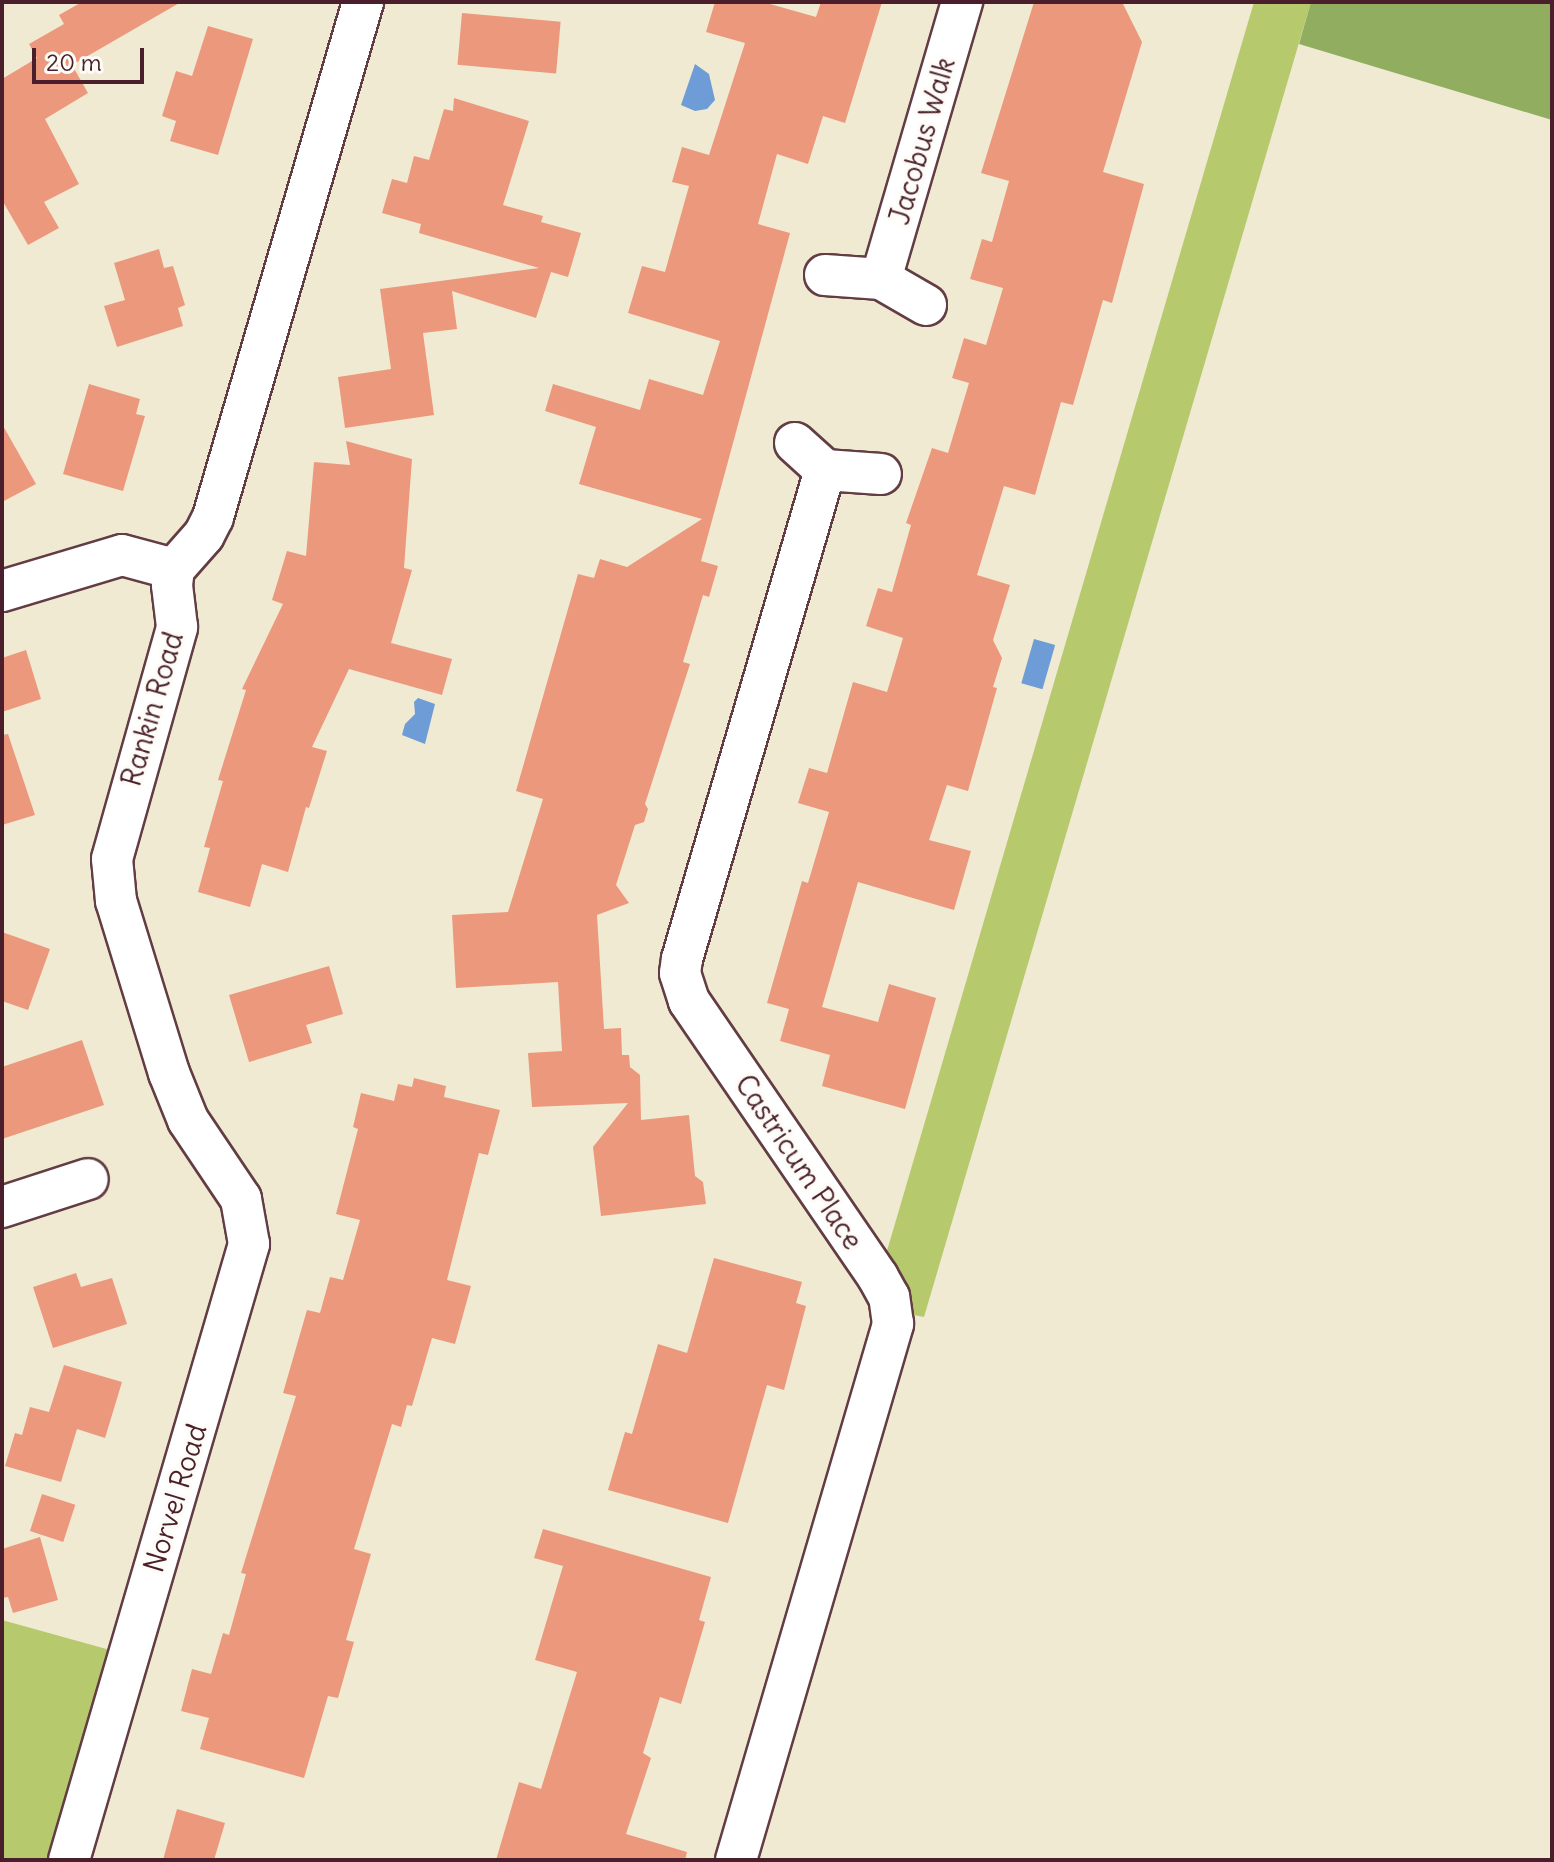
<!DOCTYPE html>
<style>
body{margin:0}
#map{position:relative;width:1554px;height:1862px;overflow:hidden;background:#f0ead2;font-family:Delius,sans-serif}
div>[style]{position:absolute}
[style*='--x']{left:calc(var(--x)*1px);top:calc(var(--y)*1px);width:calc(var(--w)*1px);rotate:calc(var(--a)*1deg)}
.green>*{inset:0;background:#b6c96d}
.forest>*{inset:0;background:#90ad60}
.water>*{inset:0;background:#6d9cd6;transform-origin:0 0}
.building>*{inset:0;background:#ec987d;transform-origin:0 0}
.roads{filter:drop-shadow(2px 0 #633d44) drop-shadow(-2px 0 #633d44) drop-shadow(0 2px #633d44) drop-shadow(0 -2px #633d44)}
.street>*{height:40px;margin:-20px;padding:0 20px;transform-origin:20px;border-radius:20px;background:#fff}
span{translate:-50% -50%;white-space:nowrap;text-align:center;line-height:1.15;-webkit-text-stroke:7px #fdfcf7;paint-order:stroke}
.street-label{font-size:28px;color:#4a1f2b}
.frame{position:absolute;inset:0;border:4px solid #4a1f2b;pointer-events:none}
.scale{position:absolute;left:32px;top:48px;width:112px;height:36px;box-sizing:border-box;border:4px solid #4a1f2b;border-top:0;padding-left:10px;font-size:24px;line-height:28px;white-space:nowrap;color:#4a1f2b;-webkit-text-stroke:6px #fdfcf7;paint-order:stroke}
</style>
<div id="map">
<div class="green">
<i style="clip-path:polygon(1254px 2px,1311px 2px,924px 1317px,909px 1314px,884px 1261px)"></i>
<i style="clip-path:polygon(2px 1620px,128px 1655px,69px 1860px,2px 1860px)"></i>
</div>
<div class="forest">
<i style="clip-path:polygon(1311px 2px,1552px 2px,1552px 120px,1299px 44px)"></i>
</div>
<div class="water">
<i style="clip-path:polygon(695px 64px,709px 74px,715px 100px,707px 109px,695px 111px,681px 105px)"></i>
<i style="left:1034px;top:639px;width:22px;height:46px;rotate:16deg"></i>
<i style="clip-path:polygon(418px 698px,435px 704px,425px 744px,402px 735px,405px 724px,415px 714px,414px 702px)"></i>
</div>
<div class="building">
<i style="clip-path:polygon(82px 2px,181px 2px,72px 65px,88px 93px,45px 119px,79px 184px,44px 202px,59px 228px,28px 245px,2px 200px,2px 79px,37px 58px,29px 44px,64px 24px,59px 15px)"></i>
<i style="clip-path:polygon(715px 2px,763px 2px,816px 17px,821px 2px,882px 2px,845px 123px,823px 116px,808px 164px,777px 154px,758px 224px,790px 233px,701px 561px,718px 566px,709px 597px,703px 595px,683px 662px,690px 664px,645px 804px,648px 809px,644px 822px,635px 825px,616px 885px,629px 903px,597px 915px,604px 1029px,621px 1028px,622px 1055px,629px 1055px,630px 1067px,640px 1075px,641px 1120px,689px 1115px,695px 1176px,703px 1182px,706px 1204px,601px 1216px,593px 1147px,628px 1103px,532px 1107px,528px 1053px,562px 1051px,558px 982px,456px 988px,452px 915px,508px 912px,543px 799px,516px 791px,578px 574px,594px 578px,600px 559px,627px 567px,702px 519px,579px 484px,596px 427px,545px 411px,553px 384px,640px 410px,649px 379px,703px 395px,720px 341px,628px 313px,642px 266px,665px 272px,689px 186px,672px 182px,682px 147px,709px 155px,745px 43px,706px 32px)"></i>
<i style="clip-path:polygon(1034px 2px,1122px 2px,1142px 42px,1103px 172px,1144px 184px,1112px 303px,1103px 300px,1073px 405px,1061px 402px,1035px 495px,1004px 486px,977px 575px,1010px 585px,993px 640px,1002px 658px,993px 687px,997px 688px,968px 791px,947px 785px,929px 840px,971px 851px,954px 910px,858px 882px,822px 1007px,878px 1022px,889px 984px,936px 998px,905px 1109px,822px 1086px,830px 1055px,780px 1041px,789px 1009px,767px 1003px,802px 881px,808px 883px,829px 812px,798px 803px,809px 768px,827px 773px,853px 682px,887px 692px,903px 638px,866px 626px,878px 588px,892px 592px,911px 525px,906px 523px,932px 448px,948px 453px,969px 383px,952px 378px,964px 338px,986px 345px,1003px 288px,970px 279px,982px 239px,992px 242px,1009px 181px,981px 173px)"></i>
<i style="left:462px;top:13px;width:99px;height:52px;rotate:5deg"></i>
<i style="clip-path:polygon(208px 26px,253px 39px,218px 155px,170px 141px,176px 121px,162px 116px,176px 71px,192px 76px)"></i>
<i style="clip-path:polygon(454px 98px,529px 121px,503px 205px,543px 216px,541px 222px,581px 233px,568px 277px,551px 272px,536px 318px,452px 291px,457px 329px,423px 333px,434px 415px,345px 428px,338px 377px,391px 369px,380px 289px,539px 268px,419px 233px,421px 224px,382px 213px,392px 179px,407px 183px,414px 156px,429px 160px,444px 109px,453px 111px)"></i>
<i style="clip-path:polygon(159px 249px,164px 268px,173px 266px,185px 305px,178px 308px,183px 326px,117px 347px,104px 306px,125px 300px,114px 263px)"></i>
<i style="clip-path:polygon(89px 384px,140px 399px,136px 414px,145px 416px,123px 491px,63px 474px)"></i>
<i style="clip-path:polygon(2px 424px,36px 484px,2px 502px)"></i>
<i style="clip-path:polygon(346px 441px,412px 459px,404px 568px,412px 570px,391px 643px,452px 659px,442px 695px,349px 669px,312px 747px,327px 751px,309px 808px,306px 807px,288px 872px,262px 864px,250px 907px,198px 892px,210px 848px,204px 847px,223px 781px,218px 780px,246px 690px,242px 689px,283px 604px,272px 600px,287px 551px,306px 556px,314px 462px,350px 465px)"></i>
<i style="clip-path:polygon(26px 650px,41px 699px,2px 712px,2px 658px)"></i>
<i style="clip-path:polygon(8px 734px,35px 815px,2px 825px,2px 735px)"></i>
<i style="clip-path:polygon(2px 932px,50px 949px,28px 1010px,2px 1001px)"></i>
<i style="clip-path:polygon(329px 966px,343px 1014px,306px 1025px,312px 1043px,249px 1062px,229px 995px)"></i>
<i style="clip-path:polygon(82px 1040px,104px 1105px,2px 1139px,2px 1067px)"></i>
<i style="clip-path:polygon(414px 1078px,446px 1086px,444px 1097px,500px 1110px,488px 1155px,479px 1153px,447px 1280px,471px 1286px,455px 1344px,432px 1338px,412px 1406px,407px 1405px,401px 1427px,392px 1424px,354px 1549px,371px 1554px,346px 1640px,354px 1642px,338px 1698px,328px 1696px,304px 1778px,200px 1749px,209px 1718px,181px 1711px,192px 1669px,211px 1674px,223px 1633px,229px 1635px,246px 1574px,241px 1573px,296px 1396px,283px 1393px,307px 1310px,320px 1313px,330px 1277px,343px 1280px,360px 1220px,336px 1214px,358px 1129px,353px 1127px,361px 1093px,394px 1101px,398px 1084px,412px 1087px)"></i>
<i style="clip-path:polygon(714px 1258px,802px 1282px,796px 1303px,806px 1306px,784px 1390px,767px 1385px,728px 1523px,608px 1490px,625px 1432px,632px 1434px,658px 1344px,687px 1353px)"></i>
<i style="clip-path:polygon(76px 1273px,81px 1287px,112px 1278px,127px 1324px,53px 1348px,33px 1287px)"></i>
<i style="clip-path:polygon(64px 1365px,122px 1382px,105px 1438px,77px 1429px,61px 1482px,5px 1466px,15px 1433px,22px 1435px,30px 1407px,49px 1412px)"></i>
<i style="left:42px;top:1494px;width:35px;height:39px;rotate:18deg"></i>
<i style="clip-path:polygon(543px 1529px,711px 1577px,699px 1620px,705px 1622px,681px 1704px,660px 1697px,643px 1753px,651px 1758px,626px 1834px,687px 1852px,685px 1860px,496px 1860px,519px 1782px,541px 1789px,577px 1672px,535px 1660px,563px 1566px,534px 1558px)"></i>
<i style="clip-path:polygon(40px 1537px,58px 1600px,13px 1613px,8px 1597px,2px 1598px,2px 1549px)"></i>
<i style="clip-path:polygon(177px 1809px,225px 1823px,214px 1860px,163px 1860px)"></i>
</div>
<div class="roads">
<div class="street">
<i style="--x:825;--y:275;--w:56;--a:4.1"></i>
<i style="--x:881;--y:279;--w:52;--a:30"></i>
<i style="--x:881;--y:279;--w:289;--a:-73.7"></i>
<i style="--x:795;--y:443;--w:40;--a:42"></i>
<i style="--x:825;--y:470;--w:56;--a:4.1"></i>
<i style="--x:2;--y:591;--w:125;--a:-16.7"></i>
<i style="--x:122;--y:555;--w:54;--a:15.1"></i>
<i style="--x:2;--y:1207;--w:90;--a:-18"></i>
<i style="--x:69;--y:1860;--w:642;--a:-73.71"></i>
<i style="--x:249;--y:1244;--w:46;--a:-100.1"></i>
<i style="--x:241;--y:1199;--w:95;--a:-123.9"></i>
<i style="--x:188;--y:1120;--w:51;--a:-112"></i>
<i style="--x:169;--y:1073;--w:180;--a:-107.1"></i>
<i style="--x:116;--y:901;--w:42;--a:-95.4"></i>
<i style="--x:112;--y:859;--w:241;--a:-74.3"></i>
<i style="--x:177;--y:627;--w:42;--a:-96.8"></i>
<i style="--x:172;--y:585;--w:16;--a:-83"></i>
<i style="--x:174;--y:569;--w:45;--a:-48.6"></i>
<i style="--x:204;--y:535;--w:20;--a:-63"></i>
<i style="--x:213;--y:517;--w:536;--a:-73.76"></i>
<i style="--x:736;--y:1860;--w:559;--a:-73.67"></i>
<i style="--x:893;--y:1324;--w:27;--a:-98"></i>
<i style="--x:889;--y:1297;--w:23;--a:-119"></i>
<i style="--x:878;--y:1277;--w:335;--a:-124.4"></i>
<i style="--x:689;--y:1001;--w:29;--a:-108"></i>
<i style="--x:680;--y:973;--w:14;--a:-82"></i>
<i style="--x:682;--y:959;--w:509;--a:-73.7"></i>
</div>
</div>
<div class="street-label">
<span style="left:922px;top:141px;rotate:-74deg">Jacobus Walk</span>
<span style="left:152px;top:709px;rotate:-74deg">Rankin Road</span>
<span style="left:799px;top:1162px;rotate:56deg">Castricum Place</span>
<span style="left:175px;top:1498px;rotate:-73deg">Norvel Road</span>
</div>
<div class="frame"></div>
<div class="scale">20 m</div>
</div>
